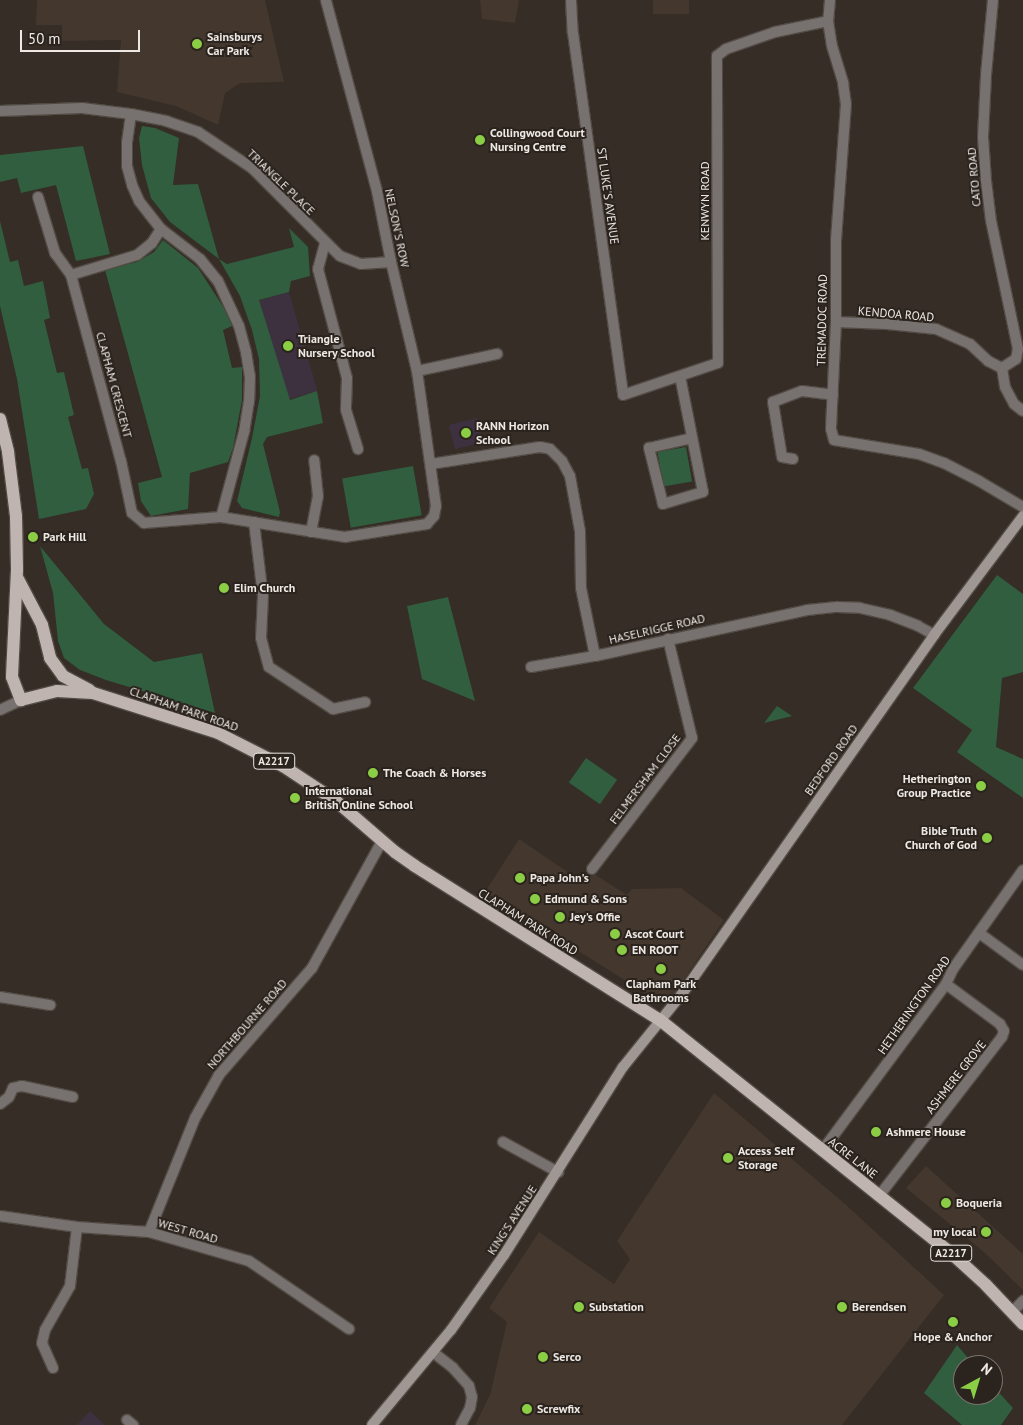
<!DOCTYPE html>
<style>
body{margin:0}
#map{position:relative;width:1023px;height:1425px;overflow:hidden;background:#352d26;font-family:"PT Sans",sans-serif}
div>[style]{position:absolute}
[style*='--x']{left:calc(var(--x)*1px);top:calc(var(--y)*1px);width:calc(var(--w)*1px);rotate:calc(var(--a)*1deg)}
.built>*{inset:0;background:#44372d;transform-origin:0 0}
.education>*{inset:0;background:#3d3140;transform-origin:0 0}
.green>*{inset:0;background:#305e3e;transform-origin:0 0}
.roads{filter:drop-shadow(1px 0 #524b44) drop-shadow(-1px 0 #524b44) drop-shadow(0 1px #524b44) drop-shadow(0 -1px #524b44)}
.pedestrian>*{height:10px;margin:-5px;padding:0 5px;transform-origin:5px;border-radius:5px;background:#77716f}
.minor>*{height:10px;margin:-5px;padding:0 5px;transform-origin:5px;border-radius:5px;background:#77716f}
.tertiary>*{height:10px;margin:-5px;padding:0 5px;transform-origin:5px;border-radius:5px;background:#77716f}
.secondary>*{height:10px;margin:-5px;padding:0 5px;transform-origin:5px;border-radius:5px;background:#9f9793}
.primary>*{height:12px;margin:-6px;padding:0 6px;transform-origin:6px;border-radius:6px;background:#bfb4af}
.dots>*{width:14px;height:14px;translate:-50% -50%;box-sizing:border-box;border:2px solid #2b231d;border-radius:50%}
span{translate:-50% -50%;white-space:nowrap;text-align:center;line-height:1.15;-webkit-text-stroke:4px #2b231d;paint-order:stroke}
.shield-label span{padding:1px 4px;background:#2b231d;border:1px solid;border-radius:4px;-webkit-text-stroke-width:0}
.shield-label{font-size:11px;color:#ede8e4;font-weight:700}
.poi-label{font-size:12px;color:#ede8e4;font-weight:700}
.left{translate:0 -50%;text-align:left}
.right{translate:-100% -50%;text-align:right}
.street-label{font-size:12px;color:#ede8e4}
.north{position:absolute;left:953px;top:1355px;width:50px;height:50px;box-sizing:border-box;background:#2b231d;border:1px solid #79726d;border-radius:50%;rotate:39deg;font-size:14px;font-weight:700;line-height:20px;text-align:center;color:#ede8e4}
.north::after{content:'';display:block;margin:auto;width:18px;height:22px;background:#8bce46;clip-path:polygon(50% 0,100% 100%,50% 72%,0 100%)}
.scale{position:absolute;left:20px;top:30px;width:120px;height:22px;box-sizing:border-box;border:2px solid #ede8e4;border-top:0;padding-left:6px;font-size:15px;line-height:18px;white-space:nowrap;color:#ede8e4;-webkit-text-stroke:4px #2b231d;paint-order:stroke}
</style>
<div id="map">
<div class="built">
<i style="clip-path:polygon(37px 0,265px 0,284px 82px,240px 83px,225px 93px,218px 125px,176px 106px,117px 92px,121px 40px,62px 41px,62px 25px,36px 25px)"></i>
<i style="clip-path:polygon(480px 0,519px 0,515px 23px,482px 19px)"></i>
<i style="left:653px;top:0;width:36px;height:14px"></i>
<i style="clip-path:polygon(519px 839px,584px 883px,591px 872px,627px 895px,632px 889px,681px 888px,724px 920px,670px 1000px,661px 1003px,485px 892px)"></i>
<i style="clip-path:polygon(714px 1093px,845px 1204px,944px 1295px,842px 1425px,475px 1425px,490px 1395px,507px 1322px,489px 1308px,539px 1232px,614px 1284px,630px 1259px,617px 1241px)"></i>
<i style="clip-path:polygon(926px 1166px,1023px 1254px,1023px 1290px,985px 1253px,906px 1188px)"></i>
</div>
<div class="education">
<i style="left:289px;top:292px;width:103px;height:31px;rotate:74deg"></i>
<i style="left:477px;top:418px;width:25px;height:29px;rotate:76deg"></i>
<i style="clip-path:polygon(90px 1411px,105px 1425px,77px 1425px)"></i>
</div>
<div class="green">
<i style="clip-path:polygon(142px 126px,155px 128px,179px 138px,173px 185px,198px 184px,219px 259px,227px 264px,294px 247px,289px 228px,308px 247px,310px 276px,291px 281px,289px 292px,259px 300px,290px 400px,317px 391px,323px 423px,267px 437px,263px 444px,280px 512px,279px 517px,242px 508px,237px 501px,252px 438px,260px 396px,259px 359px,252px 330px,240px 296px,219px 259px,170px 222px,151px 198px,142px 165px,139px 138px)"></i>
<i style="clip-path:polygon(83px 146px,110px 254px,76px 261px,56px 185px,21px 193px,17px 178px,0 182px,0 155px)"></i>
<i style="clip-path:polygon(0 221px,10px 262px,18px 260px,24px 286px,43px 281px,50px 318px,44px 320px,57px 373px,64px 372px,74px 415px,68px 417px,82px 469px,88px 468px,94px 494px,86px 509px,39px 519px,17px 379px,0 306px)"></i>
<i style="clip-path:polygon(163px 240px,198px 268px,226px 311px,232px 326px,223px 330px,232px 368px,242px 367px,242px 400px,233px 448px,228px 462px,190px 473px,188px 509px,151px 516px,141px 501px,138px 483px,162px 477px,105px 270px,137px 262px,154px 252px)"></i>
<i style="left:686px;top:447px;width:35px;height:29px;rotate:80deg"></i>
<i style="left:413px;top:466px;width:50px;height:72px;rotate:80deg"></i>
<i style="clip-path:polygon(40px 546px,104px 624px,154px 662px,202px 653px,215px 713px,106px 680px,80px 670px,64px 658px,58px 641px,53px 593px)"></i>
<i style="clip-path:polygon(997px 575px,1023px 594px,1023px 672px,1002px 678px,996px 747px,1023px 759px,1023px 798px,957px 752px,972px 730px,913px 688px)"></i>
<i style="clip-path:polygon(448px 597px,475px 701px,422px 679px,407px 606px)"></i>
<i style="clip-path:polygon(777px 706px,792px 716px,764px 723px)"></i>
<i style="left:586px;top:758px;width:38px;height:30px;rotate:35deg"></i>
<i style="clip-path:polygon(957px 1345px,974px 1365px,963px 1365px,963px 1395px,993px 1395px,993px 1386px,1013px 1408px,1001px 1425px,962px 1425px,924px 1393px)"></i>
</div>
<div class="roads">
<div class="pedestrian">
<i style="--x:1002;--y:368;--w:19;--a:81"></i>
<i style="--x:1005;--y:387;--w:19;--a:62"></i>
<i style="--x:1014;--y:404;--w:11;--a:38"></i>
</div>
<div class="minor">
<i style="--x:571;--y:0;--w:33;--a:87"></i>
<i style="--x:573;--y:33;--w:365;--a:82.1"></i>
<i style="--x:623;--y:395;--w:100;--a:-18.6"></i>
<i style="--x:718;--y:363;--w:307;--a:-90.2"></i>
<i style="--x:717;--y:56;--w:11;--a:-38"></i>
<i style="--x:726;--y:49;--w:52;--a:-19.1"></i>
<i style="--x:775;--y:32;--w:54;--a:-11.7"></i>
<i style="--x:830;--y:0;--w:21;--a:95"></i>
<i style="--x:828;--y:21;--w:25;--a:81"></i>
<i style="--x:832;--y:46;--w:39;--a:73"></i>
<i style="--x:843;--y:83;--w:21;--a:82"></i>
<i style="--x:846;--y:104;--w:137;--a:94.2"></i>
<i style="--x:836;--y:241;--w:81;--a:90"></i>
<i style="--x:836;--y:322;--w:107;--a:92.7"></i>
<i style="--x:831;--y:429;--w:11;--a:75"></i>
<i style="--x:834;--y:440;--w:86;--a:9.4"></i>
<i style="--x:919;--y:454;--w:27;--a:20"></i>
<i style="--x:944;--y:463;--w:39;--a:27"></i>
<i style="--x:979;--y:481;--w:51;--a:30.6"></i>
<i style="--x:0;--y:111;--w:82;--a:-2.1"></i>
<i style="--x:82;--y:108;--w:49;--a:7"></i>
<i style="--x:131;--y:114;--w:36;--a:11"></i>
<i style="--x:166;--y:121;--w:34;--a:19"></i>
<i style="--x:198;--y:132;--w:65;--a:33.7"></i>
<i style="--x:252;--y:168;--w:124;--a:45"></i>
<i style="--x:340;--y:256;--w:22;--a:21"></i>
<i style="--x:361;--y:264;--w:30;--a:-4"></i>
<i style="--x:131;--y:114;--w:29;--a:98"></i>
<i style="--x:127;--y:143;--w:23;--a:90"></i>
<i style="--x:127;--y:166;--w:20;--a:75"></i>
<i style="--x:132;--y:185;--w:17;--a:66"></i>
<i style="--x:139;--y:201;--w:36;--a:52"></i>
<i style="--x:161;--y:229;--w:49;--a:37.6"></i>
<i style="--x:200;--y:259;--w:28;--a:51"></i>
<i style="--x:218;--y:281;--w:50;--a:65"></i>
<i style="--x:239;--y:326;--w:27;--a:75"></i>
<i style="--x:246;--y:352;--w:24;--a:81"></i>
<i style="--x:250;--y:376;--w:25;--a:92"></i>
<i style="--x:249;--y:401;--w:31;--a:99"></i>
<i style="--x:244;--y:432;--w:88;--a:105.1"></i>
<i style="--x:38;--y:197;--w:59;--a:73.1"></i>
<i style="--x:55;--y:253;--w:27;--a:54"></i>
<i style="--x:161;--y:229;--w:17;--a:123"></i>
<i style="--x:152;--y:243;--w:19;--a:141"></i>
<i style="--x:137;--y:255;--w:69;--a:163.1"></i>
<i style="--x:71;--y:275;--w:193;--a:75"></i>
<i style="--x:121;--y:461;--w:53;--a:78.1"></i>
<i style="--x:132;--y:513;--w:16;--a:40"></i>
<i style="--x:144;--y:523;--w:77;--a:-4.5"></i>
<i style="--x:221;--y:517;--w:126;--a:9.2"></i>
<i style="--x:345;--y:537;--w:83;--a:-9"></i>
<i style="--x:427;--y:524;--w:11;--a:-49"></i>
<i style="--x:434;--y:516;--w:10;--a:-79"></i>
<i style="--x:436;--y:506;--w:136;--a:-98"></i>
<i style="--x:417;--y:371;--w:112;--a:-103.4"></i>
<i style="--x:391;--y:262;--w:72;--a:-101.2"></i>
<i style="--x:377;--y:191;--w:198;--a:-105"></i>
<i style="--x:325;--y:243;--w:27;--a:105"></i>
<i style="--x:318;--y:269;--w:113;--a:75.1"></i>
<i style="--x:347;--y:378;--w:32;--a:92"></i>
<i style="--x:346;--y:410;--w:41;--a:72.9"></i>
<i style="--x:836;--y:322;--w:51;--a:2.2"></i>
<i style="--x:887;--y:324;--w:49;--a:5.8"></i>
<i style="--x:936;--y:329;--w:37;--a:24"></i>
<i style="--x:970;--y:344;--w:25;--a:43"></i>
<i style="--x:988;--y:361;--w:16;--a:27"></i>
<i style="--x:1002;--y:368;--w:17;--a:-33"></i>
<i style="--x:1016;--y:359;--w:10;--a:-79"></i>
<i style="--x:1018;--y:349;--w:131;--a:-101.9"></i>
<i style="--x:991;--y:221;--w:41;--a:-97"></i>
<i style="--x:986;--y:180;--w:43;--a:-94"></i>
<i style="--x:983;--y:137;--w:62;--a:-87.2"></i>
<i style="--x:986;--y:75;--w:75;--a:-84.7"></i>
<i style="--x:417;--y:371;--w:82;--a:-12"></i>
<i style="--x:680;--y:376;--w:118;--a:78.8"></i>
<i style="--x:703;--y:492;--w:42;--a:163.3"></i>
<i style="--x:663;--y:504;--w:58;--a:-104"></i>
<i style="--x:649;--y:448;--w:44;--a:-13.1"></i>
<i style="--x:793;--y:459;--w:11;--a:-170"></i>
<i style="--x:782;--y:457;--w:56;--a:-99.3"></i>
<i style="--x:773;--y:402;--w:31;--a:-21"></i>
<i style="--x:802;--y:391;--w:31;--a:7"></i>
<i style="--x:431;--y:464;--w:110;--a:-8.9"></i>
<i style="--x:540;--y:447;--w:10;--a:11"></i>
<i style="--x:550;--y:449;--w:17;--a:45"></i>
<i style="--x:562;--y:461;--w:17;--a:62"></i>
<i style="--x:570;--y:476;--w:56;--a:79.7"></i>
<i style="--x:580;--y:531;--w:57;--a:89"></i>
<i style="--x:581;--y:588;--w:69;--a:78.4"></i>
<i style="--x:595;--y:656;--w:217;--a:-12.2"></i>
<i style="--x:807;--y:610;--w:30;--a:-6"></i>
<i style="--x:837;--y:607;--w:23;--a:2"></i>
<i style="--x:860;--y:608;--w:31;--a:13"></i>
<i style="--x:890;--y:615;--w:30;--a:21"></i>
<i style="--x:918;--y:626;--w:18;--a:29"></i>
<i style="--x:254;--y:522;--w:75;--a:83.1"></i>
<i style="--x:263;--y:596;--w:42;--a:92.7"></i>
<i style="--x:261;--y:638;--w:30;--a:75"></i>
<i style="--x:269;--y:667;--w:77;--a:33.3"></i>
<i style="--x:333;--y:709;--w:33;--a:-12"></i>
<i style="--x:311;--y:532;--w:37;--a:-79"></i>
<i style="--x:318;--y:496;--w:36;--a:-96"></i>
<i style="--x:531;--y:667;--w:65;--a:-9.8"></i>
<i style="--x:592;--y:869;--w:165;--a:-52.6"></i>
<i style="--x:692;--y:738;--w:102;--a:-103.6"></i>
<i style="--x:979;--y:933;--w:54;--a:36"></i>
<i style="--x:0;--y:997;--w:51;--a:9.1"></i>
<i style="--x:0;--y:1104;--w:11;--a:-38"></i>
<i style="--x:9;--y:1097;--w:10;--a:-66"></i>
<i style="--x:13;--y:1088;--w:9;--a:-13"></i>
<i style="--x:22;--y:1086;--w:52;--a:12.2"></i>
<i style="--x:503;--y:1142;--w:63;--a:28.6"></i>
<i style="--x:822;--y:1151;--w:208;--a:-53.4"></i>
<i style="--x:946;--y:984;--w:17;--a:-65"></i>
<i style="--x:953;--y:969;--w:121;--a:-54.7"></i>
<i style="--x:879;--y:1196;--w:201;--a:-52.3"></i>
<i style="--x:1002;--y:1037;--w:6;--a:-72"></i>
<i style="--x:1004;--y:1031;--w:8;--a:-120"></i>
<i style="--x:1000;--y:1024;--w:67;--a:-143.5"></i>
<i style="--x:0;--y:1216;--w:78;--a:8.1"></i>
<i style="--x:77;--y:1227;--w:72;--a:4"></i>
<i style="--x:149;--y:1232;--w:104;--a:16.2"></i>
<i style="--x:249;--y:1261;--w:121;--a:34.2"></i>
<i style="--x:149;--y:1232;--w:123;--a:-68"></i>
<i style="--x:195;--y:1118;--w:49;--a:-60.8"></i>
<i style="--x:219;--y:1075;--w:142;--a:-49"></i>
<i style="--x:312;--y:968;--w:145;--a:-61.1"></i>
<i style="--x:1012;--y:1312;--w:16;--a:-45"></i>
<i style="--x:434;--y:1353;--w:24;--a:38"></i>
<i style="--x:453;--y:1368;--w:24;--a:48"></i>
<i style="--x:469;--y:1386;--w:11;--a:75"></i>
<i style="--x:472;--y:1397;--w:11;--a:100"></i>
<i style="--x:470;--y:1408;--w:19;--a:118"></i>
<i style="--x:53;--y:1368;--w:27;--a:-114"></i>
<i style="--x:42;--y:1343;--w:13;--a:-77"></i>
<i style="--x:45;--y:1330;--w:51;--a:-60.4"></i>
<i style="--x:70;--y:1286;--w:59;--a:-83.2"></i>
<i style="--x:127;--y:1420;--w:8;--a:40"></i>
</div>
<div class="tertiary">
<i style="--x:0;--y:710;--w:23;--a:-25"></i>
</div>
<div class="secondary">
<i style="--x:372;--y:1425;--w:124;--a:-50.3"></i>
<i style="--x:451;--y:1330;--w:92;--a:-54.8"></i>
<i style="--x:504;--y:1255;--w:222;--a:-57.7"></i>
<i style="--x:623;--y:1067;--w:94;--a:-51.1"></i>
<i style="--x:682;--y:994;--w:439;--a:-54.9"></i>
<i style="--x:934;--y:635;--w:149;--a:-53.2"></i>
</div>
<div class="primary">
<i style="--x:0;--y:419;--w:34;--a:76"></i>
<i style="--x:8;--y:452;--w:64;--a:82.9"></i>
<i style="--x:16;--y:516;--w:54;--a:88.9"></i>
<i style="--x:17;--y:570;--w:107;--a:92.7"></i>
<i style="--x:12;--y:677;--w:25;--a:69"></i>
<i style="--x:21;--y:700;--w:37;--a:-14"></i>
<i style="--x:57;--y:691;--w:36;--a:3"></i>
<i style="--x:93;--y:693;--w:131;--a:17.7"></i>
<i style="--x:218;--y:733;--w:73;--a:26.9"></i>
<i style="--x:283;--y:766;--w:64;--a:33.4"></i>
<i style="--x:336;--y:801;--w:78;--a:40.8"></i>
<i style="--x:395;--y:852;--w:24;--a:35"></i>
<i style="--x:415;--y:866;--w:289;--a:32.2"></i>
<i style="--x:660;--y:1020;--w:373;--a:38.7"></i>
<i style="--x:951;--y:1253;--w:47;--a:42.4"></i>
<i style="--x:986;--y:1285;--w:54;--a:46.5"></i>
<i style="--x:18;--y:579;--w:52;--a:62.4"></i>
<i style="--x:42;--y:625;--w:34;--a:76"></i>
<i style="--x:50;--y:658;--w:22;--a:54"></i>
<i style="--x:63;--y:676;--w:30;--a:28"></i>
</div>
</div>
<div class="dots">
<i style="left:197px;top:44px;background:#8bce46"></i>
<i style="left:480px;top:140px;background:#8bce46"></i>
<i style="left:288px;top:346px;background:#8bce46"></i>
<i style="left:466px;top:433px;background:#8bce46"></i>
<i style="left:33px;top:537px;background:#8bce46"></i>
<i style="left:224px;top:588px;background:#8bce46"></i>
<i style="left:373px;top:773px;background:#8bce46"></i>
<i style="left:981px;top:786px;background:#8bce46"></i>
<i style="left:295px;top:798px;background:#8bce46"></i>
<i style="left:987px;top:838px;background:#8bce46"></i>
<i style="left:520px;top:878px;background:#8bce46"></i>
<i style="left:535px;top:899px;background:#8bce46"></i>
<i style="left:560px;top:917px;background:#8bce46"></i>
<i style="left:615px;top:934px;background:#8bce46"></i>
<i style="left:622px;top:950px;background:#8bce46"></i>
<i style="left:661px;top:969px;background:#8bce46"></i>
<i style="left:876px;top:1132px;background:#8bce46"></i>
<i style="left:728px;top:1158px;background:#8bce46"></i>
<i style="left:946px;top:1203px;background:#8bce46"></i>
<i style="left:986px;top:1232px;background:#8bce46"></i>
<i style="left:579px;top:1307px;background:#8bce46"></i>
<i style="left:842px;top:1307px;background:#8bce46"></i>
<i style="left:953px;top:1322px;background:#8bce46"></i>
<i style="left:543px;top:1357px;background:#8bce46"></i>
<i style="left:527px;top:1409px;background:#8bce46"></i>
</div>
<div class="shield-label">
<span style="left:274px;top:761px">A2217</span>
<span style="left:951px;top:1253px">A2217</span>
</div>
<div class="poi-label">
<span class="left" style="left:207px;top:44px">Sainsburys<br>Car Park</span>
<span class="left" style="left:490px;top:140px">Collingwood Court<br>Nursing Centre</span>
<span class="left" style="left:298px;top:346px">Triangle<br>Nursery School</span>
<span class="left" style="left:476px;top:433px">RANN Horizon<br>School</span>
<span class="left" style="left:43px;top:537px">Park Hill</span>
<span class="left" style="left:234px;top:588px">Elim Church</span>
<span class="left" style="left:383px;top:773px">The Coach &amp; Horses</span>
<span class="right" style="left:971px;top:786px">Hetherington<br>Group Practice</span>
<span class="left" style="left:305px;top:798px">International<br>British Online School</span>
<span class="right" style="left:977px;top:838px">Bible Truth<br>Church of God</span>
<span class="left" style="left:530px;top:878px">Papa John's</span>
<span class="left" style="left:545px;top:899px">Edmund &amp; Sons</span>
<span class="left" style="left:570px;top:917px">Jey's Offie</span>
<span class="left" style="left:625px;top:934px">Ascot Court</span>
<span class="left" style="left:632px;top:950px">EN ROOT</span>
<span style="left:661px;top:991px">Clapham Park<br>Bathrooms</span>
<span class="left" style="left:886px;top:1132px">Ashmere House</span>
<span class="left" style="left:738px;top:1158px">Access Self<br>Storage</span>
<span class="left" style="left:956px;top:1203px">Boqueria</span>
<span class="right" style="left:976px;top:1232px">my local</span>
<span class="left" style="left:589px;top:1307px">Substation</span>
<span class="left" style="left:852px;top:1307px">Berendsen</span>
<span style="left:953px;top:1337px">Hope &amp; Anchor</span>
<span class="left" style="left:553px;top:1357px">Serco</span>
<span class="left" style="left:537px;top:1409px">Screwfix</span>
</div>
<div class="street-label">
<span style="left:974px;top:177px;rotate:-95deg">CATO ROAD</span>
<span style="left:281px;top:182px;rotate:44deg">TRIANGLE PLACE</span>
<span style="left:608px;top:196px;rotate:82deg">ST LUKE'S AVENUE</span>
<span style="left:705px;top:201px;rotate:-90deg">KENWYN ROAD</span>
<span style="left:397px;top:228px;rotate:78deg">NELSON'S ROW</span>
<span style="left:896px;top:314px;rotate:5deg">KENDOA ROAD</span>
<span style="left:822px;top:320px;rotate:-89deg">TREMADOC ROAD</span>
<span style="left:114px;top:385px;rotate:75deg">CLAPHAM CRESCENT</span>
<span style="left:657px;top:629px;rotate:-13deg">HASELRIGGE ROAD</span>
<span style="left:184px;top:709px;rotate:19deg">CLAPHAM PARK ROAD</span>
<span style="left:831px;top:760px;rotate:-55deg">BEDFORD ROAD</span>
<span style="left:645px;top:779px;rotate:-53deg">FELMERSHAM CLOSE</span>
<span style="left:528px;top:922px;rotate:32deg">CLAPHAM PARK ROAD</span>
<span style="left:914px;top:1005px;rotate:-55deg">HETHERINGTON ROAD</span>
<span style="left:247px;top:1024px;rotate:-49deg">NORTHBOURNE ROAD</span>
<span style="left:956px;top:1077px;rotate:-52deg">ASHMERE GROVE</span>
<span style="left:853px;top:1158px;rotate:38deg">ACRE LANE</span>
<span style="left:512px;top:1220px;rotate:-57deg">KING'S AVENUE</span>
<span style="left:188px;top:1231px;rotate:16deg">WEST ROAD</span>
</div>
<div class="north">N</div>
<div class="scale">50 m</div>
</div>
